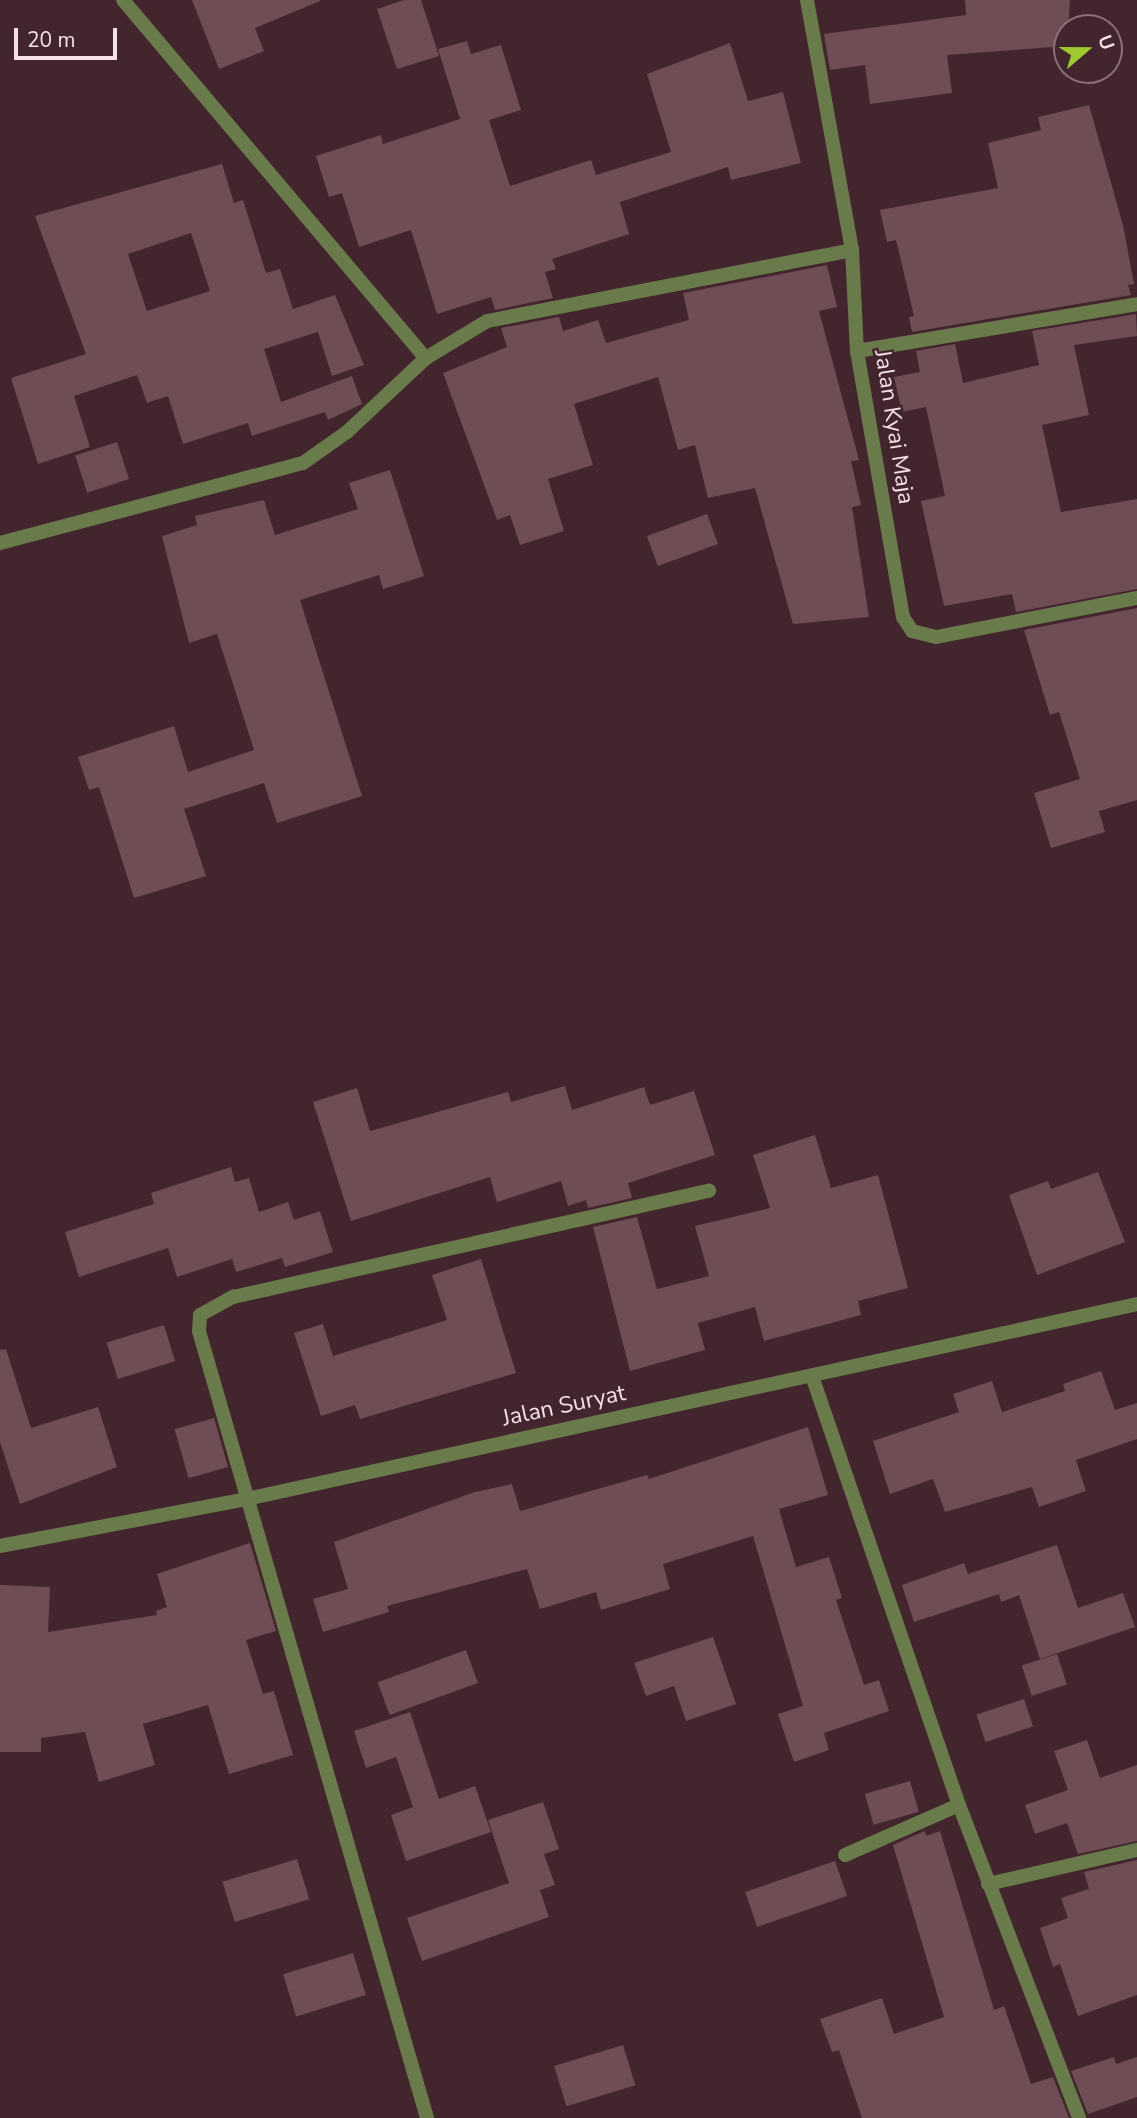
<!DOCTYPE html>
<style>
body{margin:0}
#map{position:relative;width:1137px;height:2118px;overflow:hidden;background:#43252d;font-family:"Nunito Sans",sans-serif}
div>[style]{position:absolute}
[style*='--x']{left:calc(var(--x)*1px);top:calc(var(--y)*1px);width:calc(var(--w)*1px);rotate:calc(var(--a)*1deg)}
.building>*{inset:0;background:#6e4d55;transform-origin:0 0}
.street>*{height:14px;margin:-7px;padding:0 7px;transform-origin:7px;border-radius:7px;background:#697a4b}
span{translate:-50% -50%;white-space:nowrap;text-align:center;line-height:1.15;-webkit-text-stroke:5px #43252d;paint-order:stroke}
.street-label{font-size:23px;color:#f5e1e5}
.north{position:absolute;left:1053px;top:14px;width:70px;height:70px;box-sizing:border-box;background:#43252d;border:2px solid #8a7077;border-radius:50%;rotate:70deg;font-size:19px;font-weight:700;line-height:28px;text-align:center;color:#f5e1e5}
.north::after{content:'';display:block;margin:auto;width:24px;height:32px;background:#9eca2f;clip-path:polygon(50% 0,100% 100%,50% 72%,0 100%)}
.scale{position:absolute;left:14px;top:28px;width:103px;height:32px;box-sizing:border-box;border:4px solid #f5e1e5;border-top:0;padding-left:9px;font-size:21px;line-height:24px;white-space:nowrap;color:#f5e1e5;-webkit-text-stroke:5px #43252d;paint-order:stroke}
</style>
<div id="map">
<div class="building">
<i style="clip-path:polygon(192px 0,320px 0,320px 1px,255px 28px,264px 51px,219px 69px)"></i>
<i style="clip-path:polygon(404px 0,421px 0,439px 56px,397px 69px,377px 9px)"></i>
<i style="clip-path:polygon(965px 0,1070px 0,1067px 46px,947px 55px,952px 93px,870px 104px,865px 65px,830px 70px,824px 34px,966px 15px)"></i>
<i style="clip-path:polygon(467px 41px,471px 54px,501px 45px,521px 110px,489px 120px,510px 186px,591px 160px,596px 175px,671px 152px,647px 74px,730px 43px,748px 101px,783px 92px,801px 163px,731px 180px,728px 167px,620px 202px,629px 234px,552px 259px,556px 269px,545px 272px,553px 298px,495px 310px,491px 297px,437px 314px,411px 230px,359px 247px,342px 193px,329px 197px,316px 156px,381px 135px,383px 144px,460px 119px,438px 49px)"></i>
<i style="clip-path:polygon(1089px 105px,1123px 225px,1134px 284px,1128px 285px,1131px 295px,912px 332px,909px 317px,914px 316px,896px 240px,887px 242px,880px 210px,998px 188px,988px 143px,1041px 130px,1038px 117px)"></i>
<i style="clip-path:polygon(evenodd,222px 164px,234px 203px,243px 200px,266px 273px,280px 269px,293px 309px,335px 295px,364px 365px,332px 376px,318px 332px,264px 349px,281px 402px,352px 376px,362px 404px,328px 420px,325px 412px,252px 436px,248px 423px,183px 444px,168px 396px,147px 403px,137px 375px,74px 396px,90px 447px,38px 464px,11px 378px,86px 354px,35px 216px,222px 164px,191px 233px,210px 291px,147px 311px,128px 254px,191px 233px)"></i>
<i style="clip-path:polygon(827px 265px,837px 307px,819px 311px,859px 460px,851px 461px,861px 505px,852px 507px,869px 617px,793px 624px,755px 488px,708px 498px,695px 445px,678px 450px,658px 377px,574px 404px,593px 465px,548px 479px,564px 531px,520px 545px,510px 515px,497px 520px,443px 373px,507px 347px,501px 328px,559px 317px,563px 331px,598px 320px,606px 343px,689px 320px,683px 293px)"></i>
<i style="clip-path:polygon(1136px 314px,1137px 336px,1074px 345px,1089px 415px,1042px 425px,1061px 512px,1137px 499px,1137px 589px,1016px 612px,1012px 594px,944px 606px,921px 501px,945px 496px,926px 407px,902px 412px,894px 377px,920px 372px,916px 351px,955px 344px,963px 383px,1039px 365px,1032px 331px)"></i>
<i style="left:117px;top:442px;width:39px;height:44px;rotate:72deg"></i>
<i style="clip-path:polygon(390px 470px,424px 576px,383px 589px,379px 575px,300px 600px,362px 796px,277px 823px,264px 783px,184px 809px,206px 876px,134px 898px,99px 787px,89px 790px,78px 757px,174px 726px,188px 772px,254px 750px,217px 634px,189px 643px,162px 536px,197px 525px,195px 516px,264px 500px,275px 535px,358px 509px,349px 483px)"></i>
<i style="left:707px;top:514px;width:32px;height:64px;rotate:70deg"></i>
<i style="clip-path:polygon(1137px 608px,1137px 800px,1099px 811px,1105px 832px,1051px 848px,1034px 793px,1080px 779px,1059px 712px,1050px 715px,1024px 630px)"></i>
<i style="clip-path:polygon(565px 1086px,572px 1110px,644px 1087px,650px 1105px,694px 1091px,715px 1155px,628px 1183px,632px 1198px,588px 1208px,586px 1200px,568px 1206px,561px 1181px,497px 1202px,490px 1177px,351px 1221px,313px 1102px,357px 1088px,370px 1131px,508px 1092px,511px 1102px)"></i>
<i style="clip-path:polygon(815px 1135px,831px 1188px,878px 1175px,908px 1288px,858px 1301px,861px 1315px,764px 1341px,755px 1307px,698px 1323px,705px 1350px,630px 1371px,593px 1227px,637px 1217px,657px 1289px,709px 1276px,695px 1226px,770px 1208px,753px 1155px)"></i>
<i style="clip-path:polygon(231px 1167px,235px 1182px,249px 1178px,259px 1212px,288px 1202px,294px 1220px,320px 1211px,333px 1252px,285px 1267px,282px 1258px,236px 1272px,232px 1259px,177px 1277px,168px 1248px,79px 1277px,65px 1232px,154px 1204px,151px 1193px)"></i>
<i style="clip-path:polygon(1098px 1172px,1125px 1242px,1037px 1275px,1009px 1195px,1048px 1181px,1051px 1189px)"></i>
<i style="clip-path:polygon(481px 1259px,516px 1373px,360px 1419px,355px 1405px,321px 1416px,294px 1333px,323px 1324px,333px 1356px,447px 1320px,432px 1275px)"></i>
<i style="left:164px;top:1325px;width:38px;height:60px;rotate:73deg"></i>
<i style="clip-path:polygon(6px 1349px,31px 1428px,98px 1407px,117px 1467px,20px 1504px,0 1442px,0 1350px)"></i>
<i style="clip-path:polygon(1101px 1371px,1115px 1410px,1137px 1403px,1137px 1439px,1076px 1460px,1086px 1491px,1039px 1507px,1032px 1487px,945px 1512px,933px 1479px,890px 1494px,873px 1441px,959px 1412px,953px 1394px,992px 1381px,1002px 1412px,1065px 1391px,1063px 1384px)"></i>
<i style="left:214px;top:1418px;width:51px;height:41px;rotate:74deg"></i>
<i style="clip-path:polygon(808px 1427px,828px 1495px,779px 1509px,796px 1567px,829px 1557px,842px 1598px,836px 1600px,864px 1685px,879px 1680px,889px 1711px,824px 1733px,829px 1750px,794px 1762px,778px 1714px,803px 1706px,753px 1536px,663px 1564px,670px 1589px,601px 1610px,596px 1592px,540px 1609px,527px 1569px,387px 1606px,389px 1612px,323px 1632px,313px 1599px,348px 1589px,334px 1542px,475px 1492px,512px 1484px,520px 1511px,647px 1475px,649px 1479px)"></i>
<i style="clip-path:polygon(250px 1543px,276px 1631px,246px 1640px,263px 1694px,274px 1691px,293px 1755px,229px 1774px,208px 1705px,143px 1724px,155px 1765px,99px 1782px,85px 1732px,41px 1738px,41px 1752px,0 1752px,0 1585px,50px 1587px,48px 1632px,157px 1615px,156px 1611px,167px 1607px,157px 1574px)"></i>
<i style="clip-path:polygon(1057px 1545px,1078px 1608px,1123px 1593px,1135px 1627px,1040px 1659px,1019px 1595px,1001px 1602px,999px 1594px,914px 1622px,902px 1585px,964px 1563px,968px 1574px)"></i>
<i style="clip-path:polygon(713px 1637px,736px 1704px,686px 1721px,674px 1686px,646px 1696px,634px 1663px)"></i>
<i style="left:466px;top:1650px;width:35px;height:94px;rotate:70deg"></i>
<i style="left:1057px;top:1654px;width:32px;height:37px;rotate:72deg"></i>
<i style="left:1024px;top:1699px;width:29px;height:50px;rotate:72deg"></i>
<i style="clip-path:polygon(410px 1712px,439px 1799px,475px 1786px,491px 1832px,406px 1861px,391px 1815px,413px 1807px,396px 1757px,366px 1768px,354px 1731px)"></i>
<i style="clip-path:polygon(1087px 1740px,1100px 1778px,1137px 1765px,1137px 1841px,1078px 1854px,1067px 1823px,1035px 1834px,1025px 1805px,1068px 1790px,1054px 1751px)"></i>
<i style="left:910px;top:1781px;width:32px;height:47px;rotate:74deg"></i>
<i style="clip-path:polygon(543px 1802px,559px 1849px,544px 1854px,555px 1885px,540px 1890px,549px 1917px,422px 1961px,407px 1918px,509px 1883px,488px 1820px)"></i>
<i style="clip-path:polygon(925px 1831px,926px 1836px,940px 1831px,994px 2010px,1004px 2006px,1031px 2084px,1053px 2077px,1069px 2118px,862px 2118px,839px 2050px,832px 2052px,820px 2019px,882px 1998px,894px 2034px,944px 2017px,893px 1845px)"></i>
<i style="left:297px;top:1859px;width:42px;height:78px;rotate:73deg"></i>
<i style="clip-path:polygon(1137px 1860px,1137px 1995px,1078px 2016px,1060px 1964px,1053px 1967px,1040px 1928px,1068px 1918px,1061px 1898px,1089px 1889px,1084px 1872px)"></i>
<i style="left:835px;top:1861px;width:37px;height:95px;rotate:71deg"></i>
<i style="left:353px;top:1953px;width:44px;height:73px;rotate:73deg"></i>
<i style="left:623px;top:2045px;width:42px;height:72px;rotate:73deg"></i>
<i style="clip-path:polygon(1114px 2057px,1116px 2064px,1137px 2057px,1137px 2097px,1088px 2114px,1071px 2071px)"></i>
</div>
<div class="street">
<i style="--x:123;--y:0;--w:469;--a:49.8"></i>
<i style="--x:807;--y:0;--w:254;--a:79.8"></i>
<i style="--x:852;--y:250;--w:101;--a:87.2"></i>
<i style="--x:857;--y:351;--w:270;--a:80.2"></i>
<i style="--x:903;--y:617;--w:17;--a:57"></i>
<i style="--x:912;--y:631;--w:25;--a:14"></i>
<i style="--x:936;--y:637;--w:205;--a:-11"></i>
<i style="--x:857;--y:351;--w:284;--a:-9.5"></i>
<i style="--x:0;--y:543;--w:313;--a:-14.8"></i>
<i style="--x:303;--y:463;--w:54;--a:-35.2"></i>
<i style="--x:347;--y:432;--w:108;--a:-43.1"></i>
<i style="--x:426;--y:358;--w:71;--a:-31.2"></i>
<i style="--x:487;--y:321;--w:372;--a:-11"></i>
<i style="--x:812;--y:1376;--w:453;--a:71.1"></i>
<i style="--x:959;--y:1805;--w:335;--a:69"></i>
<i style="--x:0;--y:1546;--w:256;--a:-10.8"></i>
<i style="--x:251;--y:1498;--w:907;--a:-12.35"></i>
<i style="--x:845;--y:1855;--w:124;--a:-23.7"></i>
<i style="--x:988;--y:1884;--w:153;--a:-12.9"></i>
<i style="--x:427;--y:2118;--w:819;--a:-106.16"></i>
<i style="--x:199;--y:1331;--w:16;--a:-86"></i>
<i style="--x:200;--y:1315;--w:38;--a:-29"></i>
<i style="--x:233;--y:1297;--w:488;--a:-12.6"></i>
</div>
<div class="street-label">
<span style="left:894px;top:427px;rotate:81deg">Jalan Kyai Maja</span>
<span style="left:564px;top:1406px;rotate:-12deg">Jalan Suryat</span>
</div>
<div class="north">U</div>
<div class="scale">20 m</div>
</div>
